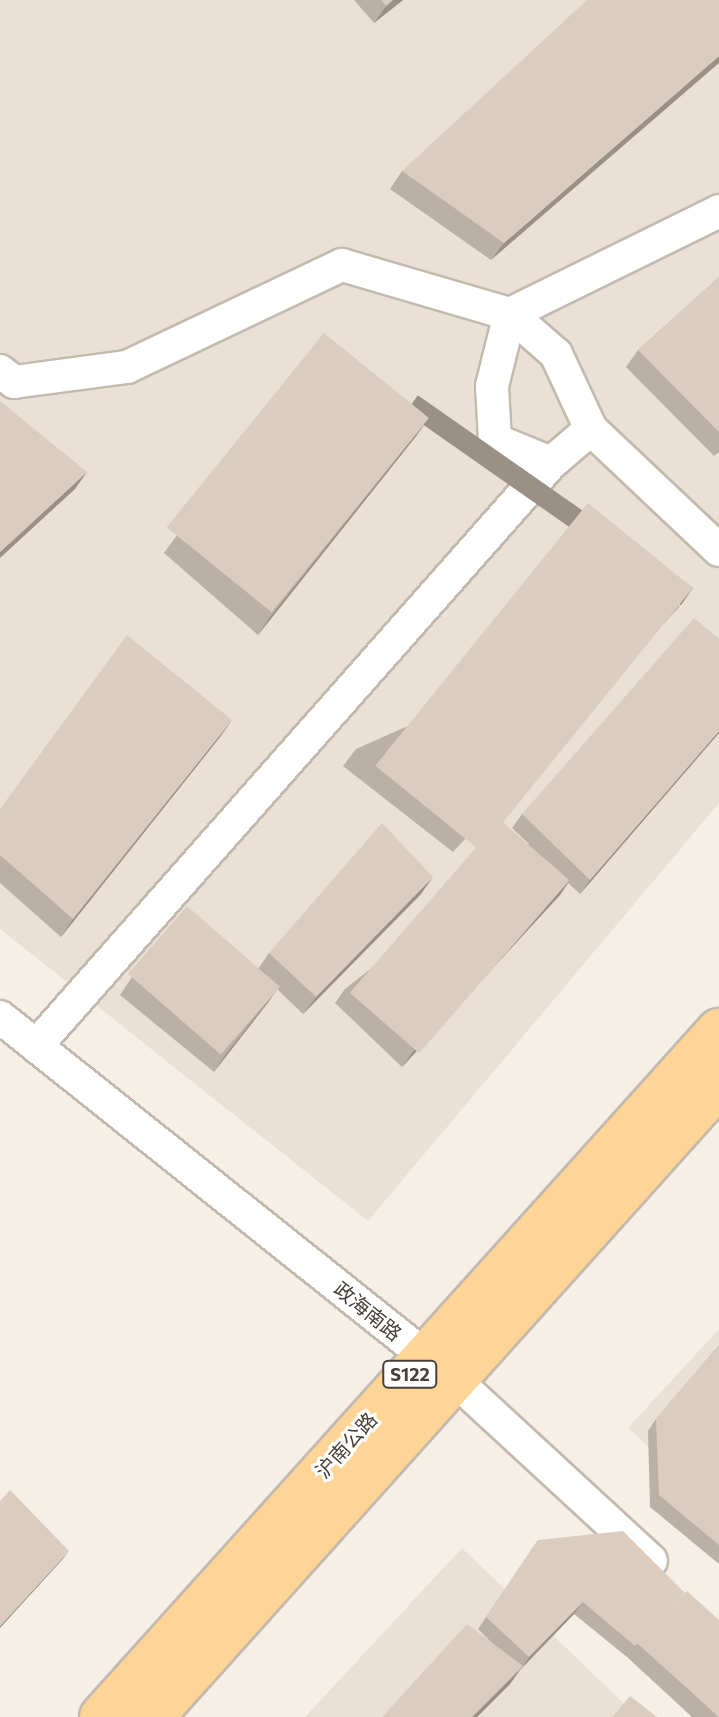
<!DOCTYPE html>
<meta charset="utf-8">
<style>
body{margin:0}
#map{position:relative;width:719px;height:1717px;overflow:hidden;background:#f5efe8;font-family:Commissioner,"Noto Sans SC",sans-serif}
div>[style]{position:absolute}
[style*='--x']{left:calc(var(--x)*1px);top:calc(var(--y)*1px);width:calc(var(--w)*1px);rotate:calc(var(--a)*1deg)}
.residential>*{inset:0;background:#e9e1d6}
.roads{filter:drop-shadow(2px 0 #c3b9ad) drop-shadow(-2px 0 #c3b9ad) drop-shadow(0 2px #c3b9ad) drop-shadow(0 -2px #c3b9ad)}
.street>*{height:32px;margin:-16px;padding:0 16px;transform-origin:16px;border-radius:16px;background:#fff}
.primary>*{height:44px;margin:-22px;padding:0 22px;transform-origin:22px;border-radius:22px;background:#ffd597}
.wall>*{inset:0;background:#bbb0a5}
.shaded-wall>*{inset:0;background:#999086;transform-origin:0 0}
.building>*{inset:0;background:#dacdc0;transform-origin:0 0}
span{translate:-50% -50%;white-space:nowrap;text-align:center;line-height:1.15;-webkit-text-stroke:6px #fff;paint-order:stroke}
.shield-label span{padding:2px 6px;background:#fff;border:2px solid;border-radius:6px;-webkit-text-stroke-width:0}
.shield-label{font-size:18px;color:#483f36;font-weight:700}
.street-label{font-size:20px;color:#483f36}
</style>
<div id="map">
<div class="residential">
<i style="clip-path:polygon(0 0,719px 0,719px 803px,368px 1221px,0 929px)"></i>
<i style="clip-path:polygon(719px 1329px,719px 1512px,628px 1428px)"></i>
<i style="clip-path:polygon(462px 1548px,638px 1717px,305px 1717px)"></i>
</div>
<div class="roads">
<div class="street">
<i style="--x:0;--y:371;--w:18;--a:38"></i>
<i style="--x:14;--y:382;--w:114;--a:-7.6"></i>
<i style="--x:127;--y:367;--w:238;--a:-25.4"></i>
<i style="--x:342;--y:265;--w:175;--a:16.3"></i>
<i style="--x:510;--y:314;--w:233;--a:-26.2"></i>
<i style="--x:591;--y:429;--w:52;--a:139.6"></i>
<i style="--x:551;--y:463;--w:61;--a:-157.7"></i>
<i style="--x:495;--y:440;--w:54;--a:-93.2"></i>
<i style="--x:492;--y:386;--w:74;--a:-76"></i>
<i style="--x:510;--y:314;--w:61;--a:41"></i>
<i style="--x:556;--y:354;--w:83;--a:65"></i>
<i style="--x:591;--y:429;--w:176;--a:43.4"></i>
<i style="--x:0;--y:1017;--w:581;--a:38.57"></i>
<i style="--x:454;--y:1379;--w:268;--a:42.7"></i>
<i style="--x:36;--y:1046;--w:778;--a:-48.54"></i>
</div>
<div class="primary">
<i style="--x:102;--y:1717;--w:923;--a:-48.03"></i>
<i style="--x:151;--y:1717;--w:850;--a:-48.1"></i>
</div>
</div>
<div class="wall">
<i style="clip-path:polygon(354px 0,403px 0,374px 23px)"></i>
<i style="clip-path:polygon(719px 0,491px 260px,390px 189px,402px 171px)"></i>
<i style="clip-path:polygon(719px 277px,719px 452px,714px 456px,626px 367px,638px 350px)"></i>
<i style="clip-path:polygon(324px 333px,417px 435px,258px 635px,164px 553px)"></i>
<i style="clip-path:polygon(681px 605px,453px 852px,343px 766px,356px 749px)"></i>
<i style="clip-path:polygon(232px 720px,220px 737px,61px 937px,0 883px,0 809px)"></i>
<i style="clip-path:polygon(719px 733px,580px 894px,568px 883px,560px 895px,402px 1067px,335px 1003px,345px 989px,529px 844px,512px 828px,522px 814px)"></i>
<i style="clip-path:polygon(421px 894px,303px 1014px,277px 989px,214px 1072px,120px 995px,132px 977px,258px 969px,269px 953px)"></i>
<i style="clip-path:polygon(719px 1345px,719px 1564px,650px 1507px,648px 1431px,656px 1419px)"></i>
<i style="clip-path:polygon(538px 1540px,719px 1717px,692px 1717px,627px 1657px,574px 1614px,520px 1670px,510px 1684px,477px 1717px,382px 1717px,494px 1645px,478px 1629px)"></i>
</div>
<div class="shaded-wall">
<i style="clip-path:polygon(393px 0,403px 0,374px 23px,386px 6px)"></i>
<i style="clip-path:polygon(719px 56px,719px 63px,491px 260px,504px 243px)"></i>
<i style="clip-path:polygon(429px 418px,417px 435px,258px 635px,270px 617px)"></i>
<i style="clip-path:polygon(87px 472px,75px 489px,0 558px,0 552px)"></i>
<i style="left:693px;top:588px;width:21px;height:336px;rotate:125deg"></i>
<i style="clip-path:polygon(232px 720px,220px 737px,61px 937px,73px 919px)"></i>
<i style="clip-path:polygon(719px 731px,719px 733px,580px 894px,590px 880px)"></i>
<i style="clip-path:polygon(433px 877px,421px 894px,303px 1014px,316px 997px)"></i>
<i style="clip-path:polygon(570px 880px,560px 895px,402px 1067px,412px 1053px)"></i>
<i style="clip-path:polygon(279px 987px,267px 1004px,214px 1072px,226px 1054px)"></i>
<i style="clip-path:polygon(69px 1551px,62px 1560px,0 1628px,0 1626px)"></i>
<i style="clip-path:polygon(583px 1602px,574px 1614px,520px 1670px,510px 1684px,477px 1717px,472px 1717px,523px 1666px,529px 1657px)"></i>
</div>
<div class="building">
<i style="clip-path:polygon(381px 0,393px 0,386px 6px)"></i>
<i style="clip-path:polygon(587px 0,719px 0,719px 56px,504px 243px,402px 171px)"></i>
<i style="clip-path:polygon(719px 277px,719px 432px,638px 350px)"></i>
<i style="left:324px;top:333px;width:135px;height:250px;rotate:39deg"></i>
<i style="clip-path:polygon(0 401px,87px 472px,0 552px)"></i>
<i style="left:588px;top:503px;width:135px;height:338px;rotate:39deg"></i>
<i style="clip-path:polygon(694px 618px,719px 639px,719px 731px,590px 880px,522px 814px)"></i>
<i style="clip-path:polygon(127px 635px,232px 720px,73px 919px,0 855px,0 809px)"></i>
<i style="left:500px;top:820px;width:92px;height:229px;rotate:41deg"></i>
<i style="clip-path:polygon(382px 823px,433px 877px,316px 997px,269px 953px)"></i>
<i style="left:187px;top:906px;width:123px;height:90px;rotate:41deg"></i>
<i style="clip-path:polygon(719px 1345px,719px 1545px,659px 1495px,656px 1419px)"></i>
<i style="clip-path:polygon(10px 1490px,69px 1551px,0 1626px,0 1501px)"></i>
<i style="clip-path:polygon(623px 1531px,685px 1593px,635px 1646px,583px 1602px,529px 1657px,486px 1617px,538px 1540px)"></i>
<i style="clip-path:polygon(687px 1591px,719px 1620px,719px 1717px,637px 1643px)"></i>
<i style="clip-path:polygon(467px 1624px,523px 1666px,472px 1717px,382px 1717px)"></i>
<i style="clip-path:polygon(630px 1696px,657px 1717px,612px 1717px)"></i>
</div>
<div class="shield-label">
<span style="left:410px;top:1374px">S122</span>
</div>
<div class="street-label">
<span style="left:368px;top:1311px;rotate:39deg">政海南路</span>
<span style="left:346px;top:1445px;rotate:-48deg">沪南公路</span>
</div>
</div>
